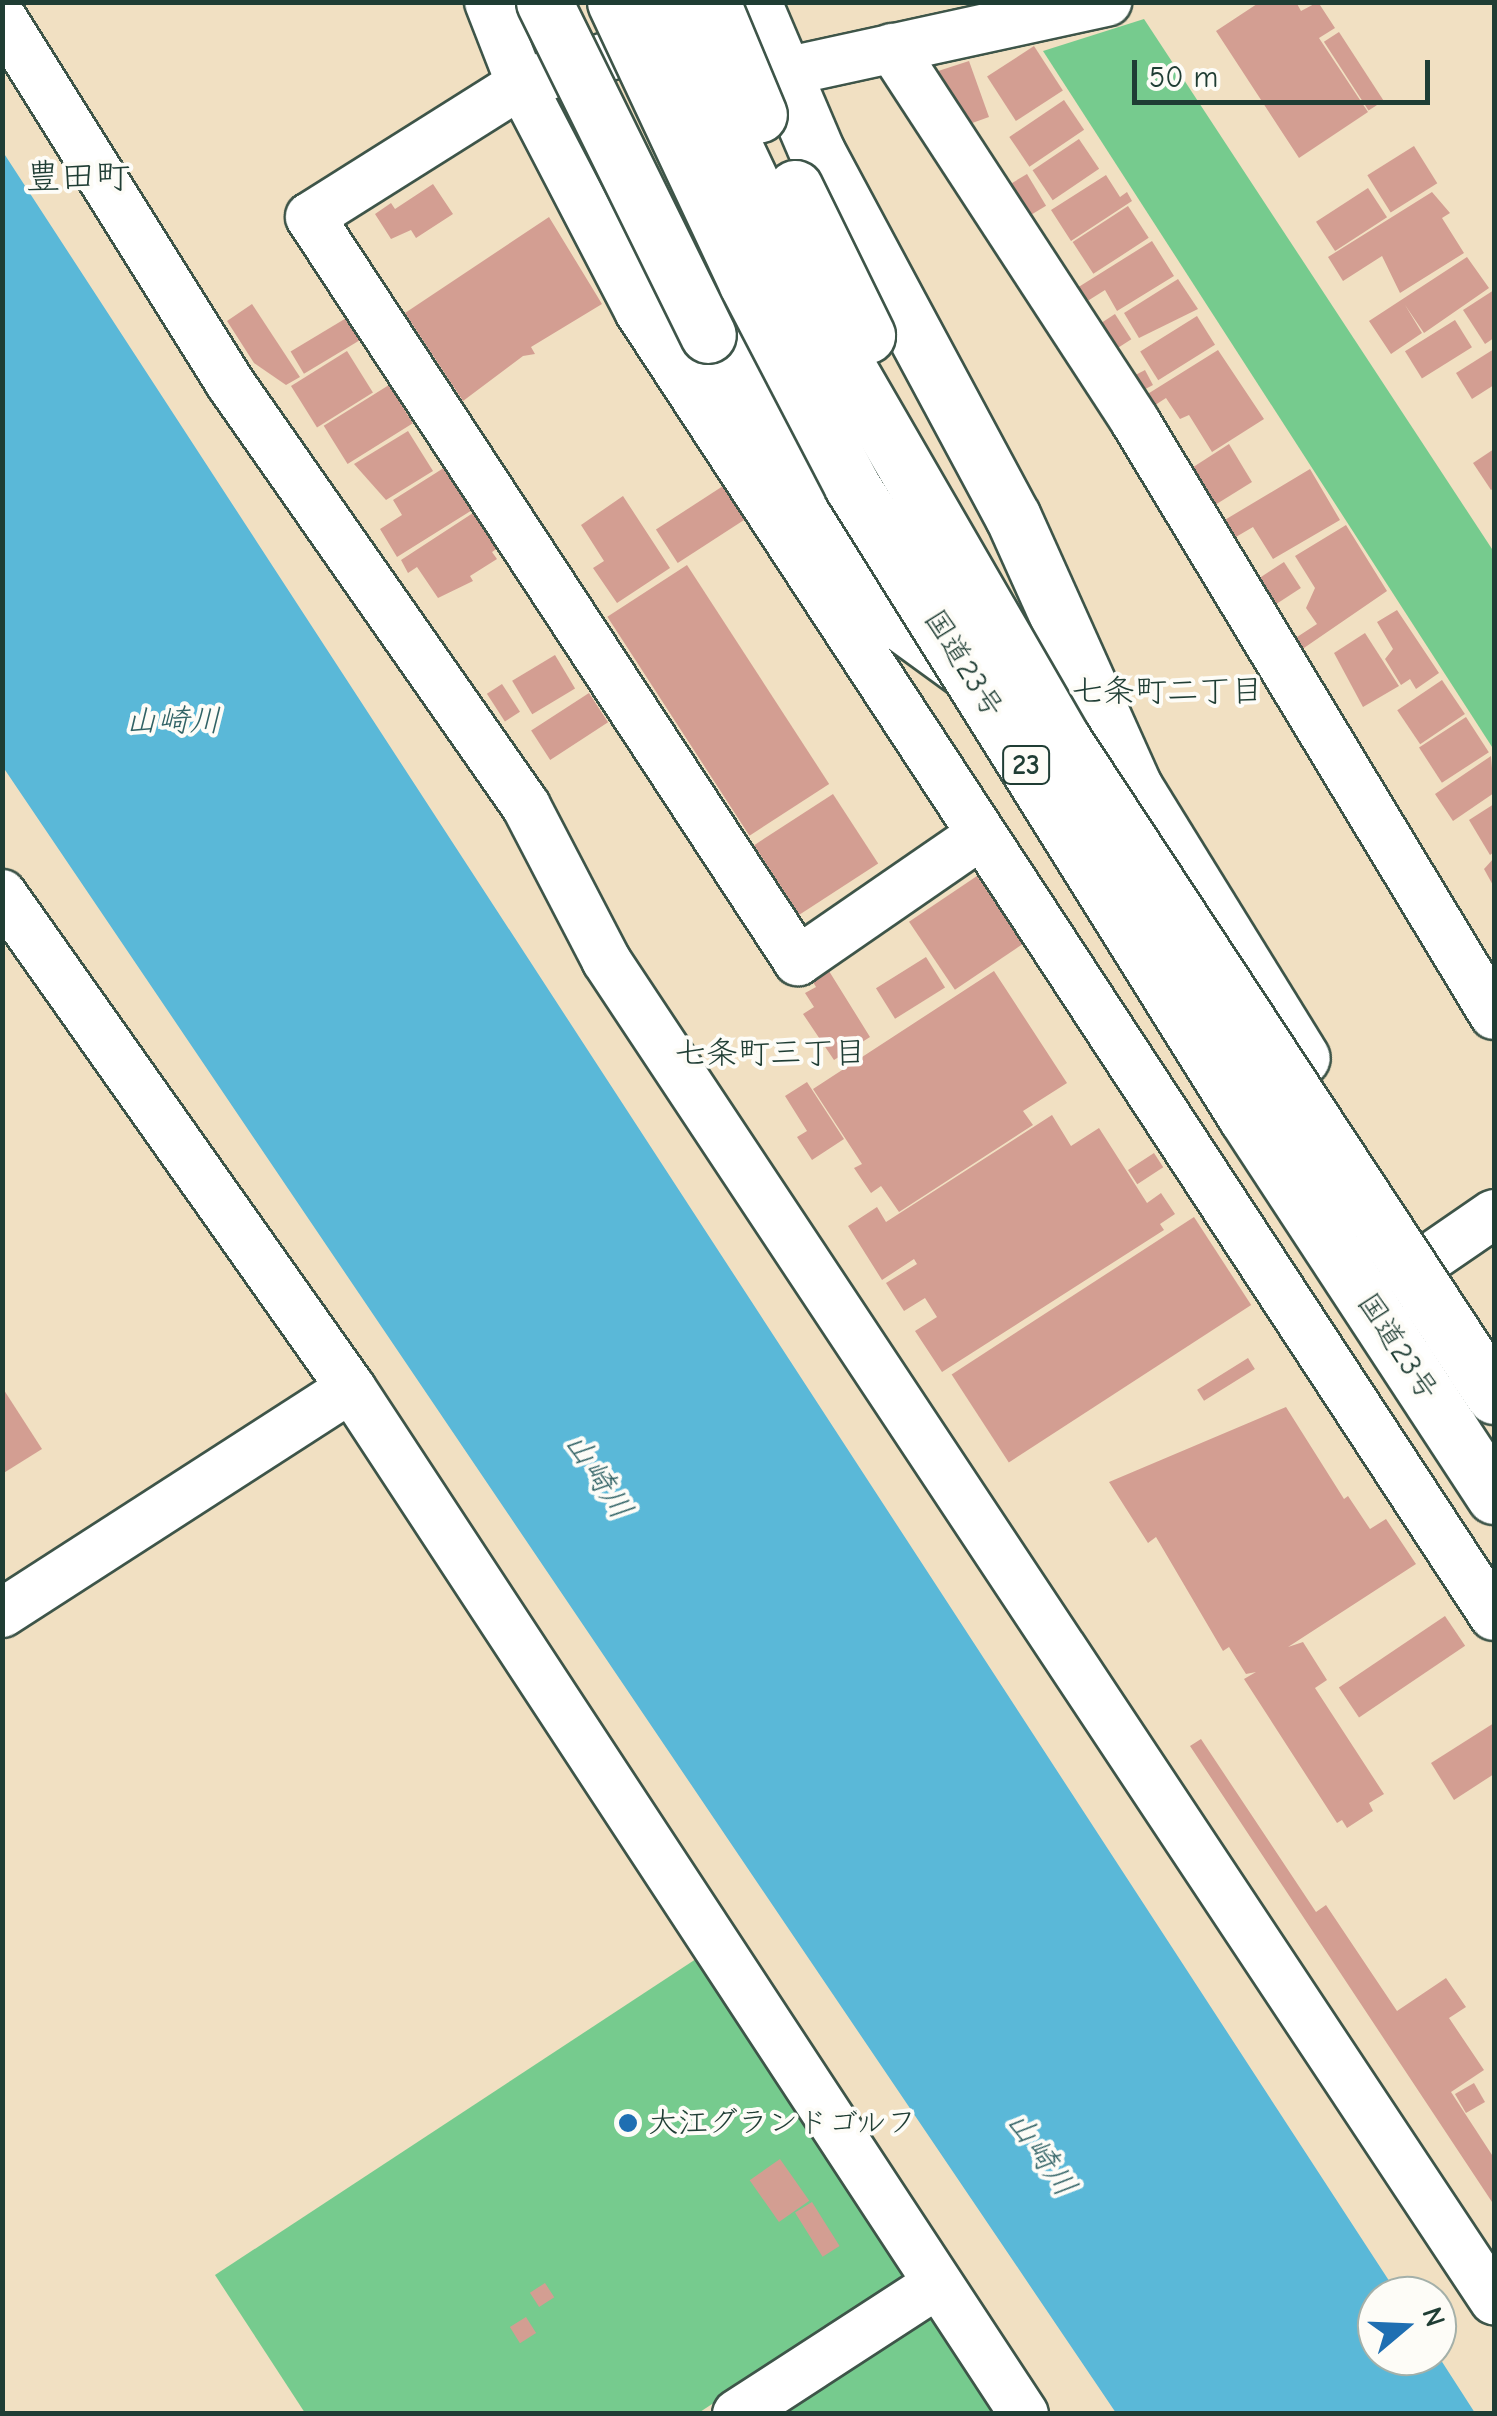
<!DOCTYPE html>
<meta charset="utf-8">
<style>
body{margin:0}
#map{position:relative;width:1497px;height:2416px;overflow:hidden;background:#f1e0c2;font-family:"Comic Neue","Klee One",sans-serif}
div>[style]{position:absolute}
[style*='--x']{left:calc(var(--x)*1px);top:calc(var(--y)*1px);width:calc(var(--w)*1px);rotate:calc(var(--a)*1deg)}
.green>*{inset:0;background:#76cb8e}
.water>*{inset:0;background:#5ab8d8}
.building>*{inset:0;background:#d39e92;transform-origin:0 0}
.roads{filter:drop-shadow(2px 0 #3e5549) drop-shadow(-2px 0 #3e5549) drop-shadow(0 2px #3e5549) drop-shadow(0 -2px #3e5549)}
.street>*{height:48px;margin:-24px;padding:0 24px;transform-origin:24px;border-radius:24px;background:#fff}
.secondary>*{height:55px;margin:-27.5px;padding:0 27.5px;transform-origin:27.5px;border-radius:27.5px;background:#fff}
.highway>*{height:55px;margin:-27.5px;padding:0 27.5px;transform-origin:27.5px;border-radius:27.5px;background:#fff}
.bridges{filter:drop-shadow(2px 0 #3e5549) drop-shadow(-2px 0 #3e5549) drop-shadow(0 2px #3e5549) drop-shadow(0 -2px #3e5549)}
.highway-bridge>*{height:55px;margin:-27.5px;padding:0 27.5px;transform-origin:27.5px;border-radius:27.5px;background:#fff}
.dots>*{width:28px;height:28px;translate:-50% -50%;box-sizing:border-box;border:5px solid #fdfcf7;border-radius:50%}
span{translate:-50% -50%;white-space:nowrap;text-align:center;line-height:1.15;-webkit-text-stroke:8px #fdfcf7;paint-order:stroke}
.shield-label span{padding:2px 8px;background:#fdfcf7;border:2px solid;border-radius:8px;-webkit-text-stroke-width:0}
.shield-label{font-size:28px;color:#1f3d34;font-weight:700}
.street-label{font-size:30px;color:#1f3d34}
.poi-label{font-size:30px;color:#1f3d34}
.left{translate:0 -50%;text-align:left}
.neighbourhood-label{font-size:32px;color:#1f3d34}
.water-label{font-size:32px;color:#316265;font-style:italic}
.quarter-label{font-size:35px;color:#1f3d34}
.frame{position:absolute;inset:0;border:5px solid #1f3d34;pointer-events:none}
.north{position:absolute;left:1357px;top:2276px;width:100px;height:100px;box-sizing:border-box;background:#fdfcf7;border:2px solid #a4b0a9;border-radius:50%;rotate:71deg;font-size:28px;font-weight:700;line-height:40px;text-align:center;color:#1f3d34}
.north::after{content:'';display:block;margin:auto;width:35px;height:45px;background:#1f6fb2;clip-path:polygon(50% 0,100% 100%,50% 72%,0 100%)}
.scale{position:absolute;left:1132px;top:60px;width:298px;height:45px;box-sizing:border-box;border:5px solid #1f3d34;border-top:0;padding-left:12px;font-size:30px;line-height:35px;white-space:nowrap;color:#1f3d34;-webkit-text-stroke:8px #fdfcf7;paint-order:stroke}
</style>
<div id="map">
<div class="green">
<i style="clip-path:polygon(1144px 19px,1494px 552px,1494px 750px,1043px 51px)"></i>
<i style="clip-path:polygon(699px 1957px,911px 2272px,697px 2414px,305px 2413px,215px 2275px)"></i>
<i style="clip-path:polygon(937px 2314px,1005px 2414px,771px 2414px,909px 2323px)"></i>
</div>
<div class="water">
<i style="clip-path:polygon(3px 152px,1399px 2296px,1377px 2296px,1377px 2356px,1437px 2354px,1475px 2413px,1116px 2413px,3px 767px)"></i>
</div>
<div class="building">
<i style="clip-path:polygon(1260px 2px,1296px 2px,1301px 11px,1318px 2px,1335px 28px,1319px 38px,1368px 112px,1299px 158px,1216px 31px)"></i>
<i style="left:1339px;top:32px;width:82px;height:18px;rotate:57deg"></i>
<i style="left:1034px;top:46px;width:53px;height:56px;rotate:57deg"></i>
<i style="clip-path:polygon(969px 61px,989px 117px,961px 127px,932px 73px)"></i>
<i style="left:1064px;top:100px;width:36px;height:66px;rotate:56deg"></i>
<i style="left:1079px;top:139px;width:36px;height:56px;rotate:56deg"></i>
<i style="left:1414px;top:146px;width:44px;height:55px;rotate:58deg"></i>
<i style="left:1027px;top:174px;width:37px;height:28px;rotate:59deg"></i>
<i style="clip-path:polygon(1106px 175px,1120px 197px,1127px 192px,1132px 201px,1071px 241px,1051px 210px)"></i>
<i style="clip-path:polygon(433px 184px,453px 214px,416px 238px,411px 230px,391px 239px,375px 214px,391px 203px,395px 209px)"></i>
<i style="left:1368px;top:188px;width:35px;height:62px;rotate:57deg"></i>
<i style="clip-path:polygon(1432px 192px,1450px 213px,1442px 218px,1464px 253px,1400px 293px,1382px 256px,1343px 281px,1328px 257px)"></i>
<i style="left:1128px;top:206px;width:38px;height:66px;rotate:57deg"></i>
<i style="clip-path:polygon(549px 217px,602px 304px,531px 347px,535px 354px,523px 356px,463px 401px,405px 313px)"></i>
<i style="clip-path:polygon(1152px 241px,1174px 276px,1117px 311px,1105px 290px,1078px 307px,1069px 293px)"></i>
<i style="clip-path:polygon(1467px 257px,1489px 288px,1424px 333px,1405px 305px,1422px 333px,1391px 354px,1369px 321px)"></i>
<i style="clip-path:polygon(1178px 279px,1198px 309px,1139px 338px,1124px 313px)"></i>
<i style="clip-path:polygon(1494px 290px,1494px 338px,1485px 344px,1463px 310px)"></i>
<i style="clip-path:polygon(252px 304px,300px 377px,286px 385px,254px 363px,227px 321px)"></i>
<i style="left:1115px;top:314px;width:30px;height:27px;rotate:57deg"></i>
<i style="left:1197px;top:316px;width:34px;height:67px;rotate:58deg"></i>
<i style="left:348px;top:317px;width:26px;height:67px;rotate:59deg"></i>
<i style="left:1455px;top:320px;width:32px;height:59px;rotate:58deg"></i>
<i style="clip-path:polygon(1494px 349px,1494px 385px,1472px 399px,1456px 373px)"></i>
<i style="clip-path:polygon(1218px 350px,1264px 419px,1212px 452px,1189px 415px,1180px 419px,1166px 398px,1146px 411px,1138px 400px)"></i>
<i style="left:347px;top:351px;width:49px;height:66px;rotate:58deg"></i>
<i style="left:1145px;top:370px;width:17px;height:21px;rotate:62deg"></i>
<i style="left:389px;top:385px;width:45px;height:77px;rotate:58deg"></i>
<i style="clip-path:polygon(408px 431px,433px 471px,386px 500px,354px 464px)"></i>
<i style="clip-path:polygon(1229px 444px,1252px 482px,1215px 505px,1184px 473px)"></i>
<i style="clip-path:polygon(1494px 449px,1494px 488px,1491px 490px,1473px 463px)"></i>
<i style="clip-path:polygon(450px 464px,477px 507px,397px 557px,380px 529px,402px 515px,393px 500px)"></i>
<i style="clip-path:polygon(1310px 469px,1340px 520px,1273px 559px,1253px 527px,1229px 541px,1218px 524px)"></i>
<i style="left:723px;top:486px;width:40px;height:80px;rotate:57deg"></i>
<i style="clip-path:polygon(623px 496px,670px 568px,617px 603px,593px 568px,604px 561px,581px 525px)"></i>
<i style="clip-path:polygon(473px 513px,502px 545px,492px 552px,497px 559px,470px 576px,473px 581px,438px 598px,417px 567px,408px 573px,401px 560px)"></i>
<i style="clip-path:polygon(1346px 525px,1387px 591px,1301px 650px,1294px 639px,1317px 624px,1306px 608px,1315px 588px,1295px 556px)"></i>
<i style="left:1284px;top:562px;width:31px;height:32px;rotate:57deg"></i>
<i style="left:687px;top:565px;width:261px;height:95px;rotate:57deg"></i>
<i style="clip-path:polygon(1397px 610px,1439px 673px,1416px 689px,1410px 679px,1401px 685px,1385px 659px,1393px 649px,1377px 622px)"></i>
<i style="clip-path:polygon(1365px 633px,1399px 686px,1363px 707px,1334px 653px)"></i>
<i style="left:555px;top:655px;width:39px;height:50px;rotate:59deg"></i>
<i style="left:1442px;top:680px;width:41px;height:54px;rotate:56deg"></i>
<i style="left:502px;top:684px;width:33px;height:18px;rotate:57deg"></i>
<i style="left:589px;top:693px;width:35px;height:69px;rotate:57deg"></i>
<i style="left:1466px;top:717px;width:42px;height:56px;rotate:57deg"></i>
<i style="clip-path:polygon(1491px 756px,1494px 793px,1453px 821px,1435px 794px)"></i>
<i style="left:833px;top:794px;width:83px;height:94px;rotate:57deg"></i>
<i style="clip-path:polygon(1494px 804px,1494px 852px,1490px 855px,1469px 820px)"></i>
<i style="clip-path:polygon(1494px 858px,1494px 887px,1484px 869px)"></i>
<i style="left:977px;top:876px;width:82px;height:82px;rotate:56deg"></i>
<i style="left:926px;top:957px;width:36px;height:59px;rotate:58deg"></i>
<i style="clip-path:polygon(824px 963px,870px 1037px,834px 1060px,803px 1014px,814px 1007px,805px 993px,816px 987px,808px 974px)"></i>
<i style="clip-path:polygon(994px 971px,1067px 1083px,1023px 1111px,1033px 1125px,899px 1212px,881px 1186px,871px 1193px,854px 1168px,862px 1164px,813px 1089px)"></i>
<i style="clip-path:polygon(807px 1082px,844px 1139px,812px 1160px,797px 1137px,807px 1131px,785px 1096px)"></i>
<i style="clip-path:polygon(1052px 1115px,1071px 1146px,1099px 1128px,1147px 1203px,1161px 1193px,1175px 1214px,1160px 1224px,1164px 1230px,942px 1372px,915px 1331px,937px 1317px,925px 1298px,904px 1311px,886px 1283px,917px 1264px,914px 1259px,882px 1280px,848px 1226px,877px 1207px,886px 1222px)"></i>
<i style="left:1154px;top:1153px;width:17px;height:31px;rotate:57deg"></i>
<i style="left:1194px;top:1217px;width:105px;height:289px;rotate:57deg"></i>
<i style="left:1248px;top:1358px;width:13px;height:60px;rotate:58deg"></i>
<i style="clip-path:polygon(2px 1387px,42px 1449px,2px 1474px)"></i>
<i style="clip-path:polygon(1286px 1407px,1344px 1499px,1348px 1496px,1370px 1529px,1386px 1519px,1416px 1564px,1288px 1647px,1303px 1642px,1327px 1680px,1315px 1688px,1384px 1794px,1369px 1803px,1373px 1811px,1347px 1828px,1342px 1820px,1337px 1823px,1244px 1679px,1256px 1672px,1246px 1674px,1229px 1647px,1223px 1651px,1156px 1537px,1148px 1543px,1109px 1482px)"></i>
<i style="left:1445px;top:1616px;width:36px;height:128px;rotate:56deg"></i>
<i style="clip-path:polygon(1494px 1723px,1494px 1774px,1454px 1800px,1431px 1763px)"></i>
<i style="clip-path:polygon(1201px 1739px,1316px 1912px,1326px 1905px,1397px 2011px,1446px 1978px,1466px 2007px,1449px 2018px,1484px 2070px,1451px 2092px,1494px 2158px,1494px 2205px,1190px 1746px)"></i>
<i style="left:1474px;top:2083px;width:22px;height:22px;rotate:60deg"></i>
<i style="left:780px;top:2159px;width:51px;height:37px;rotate:55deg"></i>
<i style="left:812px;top:2202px;width:52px;height:20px;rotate:58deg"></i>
<i style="left:545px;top:2283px;width:17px;height:18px;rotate:57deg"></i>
<i style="left:526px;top:2317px;width:19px;height:19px;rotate:58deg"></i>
</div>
<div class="roads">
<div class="street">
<i style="--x:489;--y:2;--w:88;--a:68.7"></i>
<i style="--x:521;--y:84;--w:256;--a:62.5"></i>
<i style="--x:639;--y:311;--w:1560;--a:56.77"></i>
<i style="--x:2;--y:18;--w:430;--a:58"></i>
<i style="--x:230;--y:383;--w:516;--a:55.02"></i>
<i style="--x:526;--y:806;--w:174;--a:62.5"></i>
<i style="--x:606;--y:960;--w:1608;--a:56.47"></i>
<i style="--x:672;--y:36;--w:158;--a:162.4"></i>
<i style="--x:521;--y:84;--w:249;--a:147.8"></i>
<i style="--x:310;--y:217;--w:890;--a:56.74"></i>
<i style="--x:798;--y:961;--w:219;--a:-34.6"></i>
<i style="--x:892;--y:48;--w:445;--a:56.9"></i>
<i style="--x:1135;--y:421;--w:694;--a:58.85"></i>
<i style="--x:780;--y:73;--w:335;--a:-12.3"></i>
<i style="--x:2;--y:894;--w:605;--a:54.76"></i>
<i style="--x:351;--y:1388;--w:1227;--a:56.74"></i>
<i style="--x:1427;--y:1260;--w:81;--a:-34.5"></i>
<i style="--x:2;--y:1613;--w:415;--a:-32.8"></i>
<i style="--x:737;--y:2414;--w:239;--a:-33"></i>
</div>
<div class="secondary">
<i style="--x:753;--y:2;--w:163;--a:66.9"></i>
<i style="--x:817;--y:152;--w:414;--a:61.8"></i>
<i style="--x:1013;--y:517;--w:297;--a:65.8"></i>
<i style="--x:1135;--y:788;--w:317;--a:58.3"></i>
</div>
<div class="highway">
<i style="--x:708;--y:335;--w:335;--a:56.9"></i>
<i style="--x:891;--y:616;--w:95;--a:36"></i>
</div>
</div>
<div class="bridges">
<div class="highway-bridge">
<i style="--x:544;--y:2;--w:371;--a:63.8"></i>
<i style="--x:615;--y:2;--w:311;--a:64.9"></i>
<i style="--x:747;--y:284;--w:228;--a:62.5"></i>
<i style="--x:852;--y:486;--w:744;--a:58.02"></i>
<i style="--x:1246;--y:1117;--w:453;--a:56.8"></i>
<i style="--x:666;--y:2;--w:311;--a:64.7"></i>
<i style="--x:799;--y:283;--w:528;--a:59.99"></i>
<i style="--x:1063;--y:740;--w:785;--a:56.69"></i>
<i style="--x:712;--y:2;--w:122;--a:67.4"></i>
<i style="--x:795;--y:188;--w:164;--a:63.9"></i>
</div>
</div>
<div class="dots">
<i style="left:628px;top:2123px;background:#1f6fb2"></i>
</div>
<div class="shield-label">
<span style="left:1026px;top:765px">23</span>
</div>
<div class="street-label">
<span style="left:963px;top:664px;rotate:58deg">国道23号</span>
<span style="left:1397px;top:1347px;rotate:57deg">国道23号</span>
</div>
<div class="poi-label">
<span class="left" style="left:648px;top:2123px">大江グランドゴルフ</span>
</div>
<div class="neighbourhood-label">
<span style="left:1167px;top:691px">七条町二丁目</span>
<span style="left:770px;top:1053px">七条町三丁目</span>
</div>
<div class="water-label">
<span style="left:173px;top:721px">山崎川</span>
<span style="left:598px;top:1476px;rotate:57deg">山崎川</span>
<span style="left:1041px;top:2154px;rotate:55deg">山崎川</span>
</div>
<div class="quarter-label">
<span style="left:78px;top:177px">豊田町</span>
</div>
<div class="frame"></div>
<div class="north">N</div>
<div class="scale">50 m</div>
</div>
